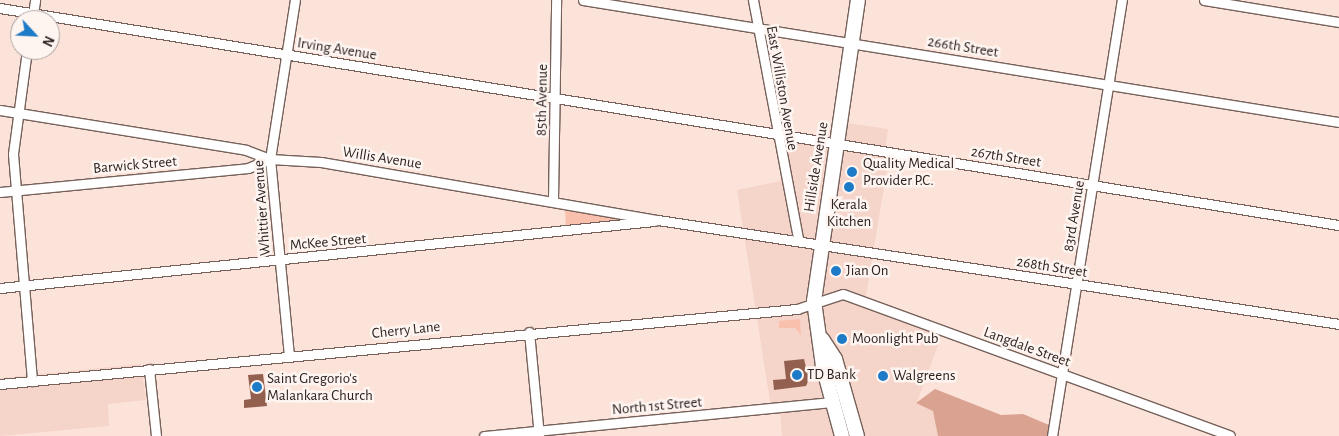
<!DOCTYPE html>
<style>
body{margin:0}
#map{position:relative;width:1339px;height:436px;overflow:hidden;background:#fce3da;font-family:"Alegreya Sans",sans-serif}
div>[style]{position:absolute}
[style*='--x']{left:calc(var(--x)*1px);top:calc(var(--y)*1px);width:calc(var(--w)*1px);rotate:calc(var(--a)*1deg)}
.built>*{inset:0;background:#f5d4ca}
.green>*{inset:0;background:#f8c0ad}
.forest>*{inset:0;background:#daa290}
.building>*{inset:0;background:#93604f}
.roads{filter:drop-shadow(1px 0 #76615a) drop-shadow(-1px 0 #76615a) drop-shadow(0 1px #76615a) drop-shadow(0 -1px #76615a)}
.minor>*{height:9px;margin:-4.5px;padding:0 4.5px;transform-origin:4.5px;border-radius:4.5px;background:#fff}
.primary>*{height:14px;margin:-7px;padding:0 7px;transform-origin:7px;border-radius:7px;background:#fff}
.dots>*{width:14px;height:14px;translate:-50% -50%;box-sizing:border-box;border:2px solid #fef4f0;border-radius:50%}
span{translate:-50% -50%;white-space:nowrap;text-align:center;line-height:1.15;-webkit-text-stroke:5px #fef4f0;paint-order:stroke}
.street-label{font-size:15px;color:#2c2320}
.poi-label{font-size:15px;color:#2c2320}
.left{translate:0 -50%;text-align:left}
.north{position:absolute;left:10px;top:10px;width:50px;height:50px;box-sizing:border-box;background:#fef4f0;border:1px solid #aaa09d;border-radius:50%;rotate:115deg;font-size:14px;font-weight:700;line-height:20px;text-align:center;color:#2c2320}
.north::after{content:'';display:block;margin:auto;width:18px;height:22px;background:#1d7ac7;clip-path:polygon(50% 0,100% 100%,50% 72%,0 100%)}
</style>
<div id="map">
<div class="built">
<i style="clip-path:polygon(839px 122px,888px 129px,885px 151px,890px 152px,865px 301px,943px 332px,917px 402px,934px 398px,944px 436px,857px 436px,822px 339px,842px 436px,782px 436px,780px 408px,771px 408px,737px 190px,785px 180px,776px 133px,836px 143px)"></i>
<i style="clip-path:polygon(141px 364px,146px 400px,108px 404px,109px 426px,0 436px,0 378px)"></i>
</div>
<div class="green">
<i style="clip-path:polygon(565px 204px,636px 219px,566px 231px)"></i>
<i style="clip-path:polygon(800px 319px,801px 335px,795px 328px,779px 328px,779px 321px)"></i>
</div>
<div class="forest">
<i style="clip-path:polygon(935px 389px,1001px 415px,1023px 414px,1049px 425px,1047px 436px,938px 436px,933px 411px,916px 403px)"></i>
</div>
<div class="building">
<i style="clip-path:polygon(804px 359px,809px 379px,806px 386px,774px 390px,773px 380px,786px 379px,784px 361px)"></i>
<i style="clip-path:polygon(263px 374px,267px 406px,244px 408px,244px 400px,251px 399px,248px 375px)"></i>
</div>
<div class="roads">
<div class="minor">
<i style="--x:583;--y:0;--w:766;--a:9.17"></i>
<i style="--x:753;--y:0;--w:243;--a:79.3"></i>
<i style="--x:1204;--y:0;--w:137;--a:9.3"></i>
<i style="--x:0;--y:8;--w:1356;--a:9.21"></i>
<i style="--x:32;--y:20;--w:20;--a:-81"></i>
<i style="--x:27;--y:50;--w:105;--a:97.7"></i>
<i style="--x:13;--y:154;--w:228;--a:85.2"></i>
<i style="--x:0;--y:110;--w:249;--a:9.2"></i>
<i style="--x:246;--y:150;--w:26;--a:21"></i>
<i style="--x:270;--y:159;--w:51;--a:3.4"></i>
<i style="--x:321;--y:162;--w:342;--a:9.8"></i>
<i style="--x:658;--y:220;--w:689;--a:8.68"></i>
<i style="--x:0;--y:192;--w:249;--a:-5.5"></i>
<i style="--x:248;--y:168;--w:24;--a:-22"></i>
<i style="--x:553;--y:200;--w:200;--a:-89.1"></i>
<i style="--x:0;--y:288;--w:657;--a:-5.85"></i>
<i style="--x:529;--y:332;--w:104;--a:84.5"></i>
<i style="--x:289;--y:356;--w:198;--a:-95.5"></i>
<i style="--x:270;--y:159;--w:161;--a:-81.1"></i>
<i style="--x:149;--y:369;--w:67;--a:84"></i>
<i style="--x:0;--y:384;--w:801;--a:-5.38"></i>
<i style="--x:797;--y:309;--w:48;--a:-18.1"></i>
<i style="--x:843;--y:294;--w:412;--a:20.1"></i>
<i style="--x:484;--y:436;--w:350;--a:-5.6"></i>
<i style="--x:1052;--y:436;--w:442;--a:-80.9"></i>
</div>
<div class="primary">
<i style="--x:822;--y:339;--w:24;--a:57"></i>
<i style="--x:835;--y:359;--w:80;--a:74.1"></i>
<i style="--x:842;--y:436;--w:73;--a:-105.2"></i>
<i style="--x:823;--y:366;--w:66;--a:-97.9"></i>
<i style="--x:814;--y:301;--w:304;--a:-81.7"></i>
</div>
</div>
<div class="dots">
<i style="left:852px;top:172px;background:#1d7ac7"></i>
<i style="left:849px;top:187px;background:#1d7ac7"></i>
<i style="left:836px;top:271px;background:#1d7ac7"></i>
<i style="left:842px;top:339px;background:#1d7ac7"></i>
<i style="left:797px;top:375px;background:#1d7ac7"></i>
<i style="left:883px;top:376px;background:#1d7ac7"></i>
<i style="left:257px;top:387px;background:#1d7ac7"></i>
</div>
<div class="street-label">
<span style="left:963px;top:47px;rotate:9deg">266th Street</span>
<span style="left:337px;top:49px;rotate:9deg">Irving Avenue</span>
<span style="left:782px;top:88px;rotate:80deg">East Williston Avenue</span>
<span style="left:542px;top:100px;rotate:-89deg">85th Avenue</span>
<span style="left:1006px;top:157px;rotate:9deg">267th Street</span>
<span style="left:382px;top:158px;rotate:9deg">Willis Avenue</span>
<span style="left:135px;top:165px;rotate:-5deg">Barwick Street</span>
<span style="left:816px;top:167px;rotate:-81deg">Hillside Avenue</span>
<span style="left:262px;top:208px;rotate:-94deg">Whittier Avenue</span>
<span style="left:1074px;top:216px;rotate:-81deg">83rd Avenue</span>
<span style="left:328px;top:242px;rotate:-5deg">McKee Street</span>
<span style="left:1052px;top:267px;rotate:9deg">268th Street</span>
<span style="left:406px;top:330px;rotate:-6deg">Cherry Lane</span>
<span style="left:1027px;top:347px;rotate:20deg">Langdale Street</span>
<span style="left:657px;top:406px;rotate:-5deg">North 1st Street</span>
</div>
<div class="poi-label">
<span class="left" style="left:863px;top:172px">Quality Medical<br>Provider P.C.</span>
<span style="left:849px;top:213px">Kerala<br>Kitchen</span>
<span class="left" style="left:846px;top:271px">Jian On</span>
<span class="left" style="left:852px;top:339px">Moonlight Pub</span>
<span class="left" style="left:807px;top:375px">TD Bank</span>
<span class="left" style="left:893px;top:376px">Walgreens</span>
<span class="left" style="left:267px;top:387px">Saint Gregorio's<br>Malankara Church</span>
</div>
<div class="north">N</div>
</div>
